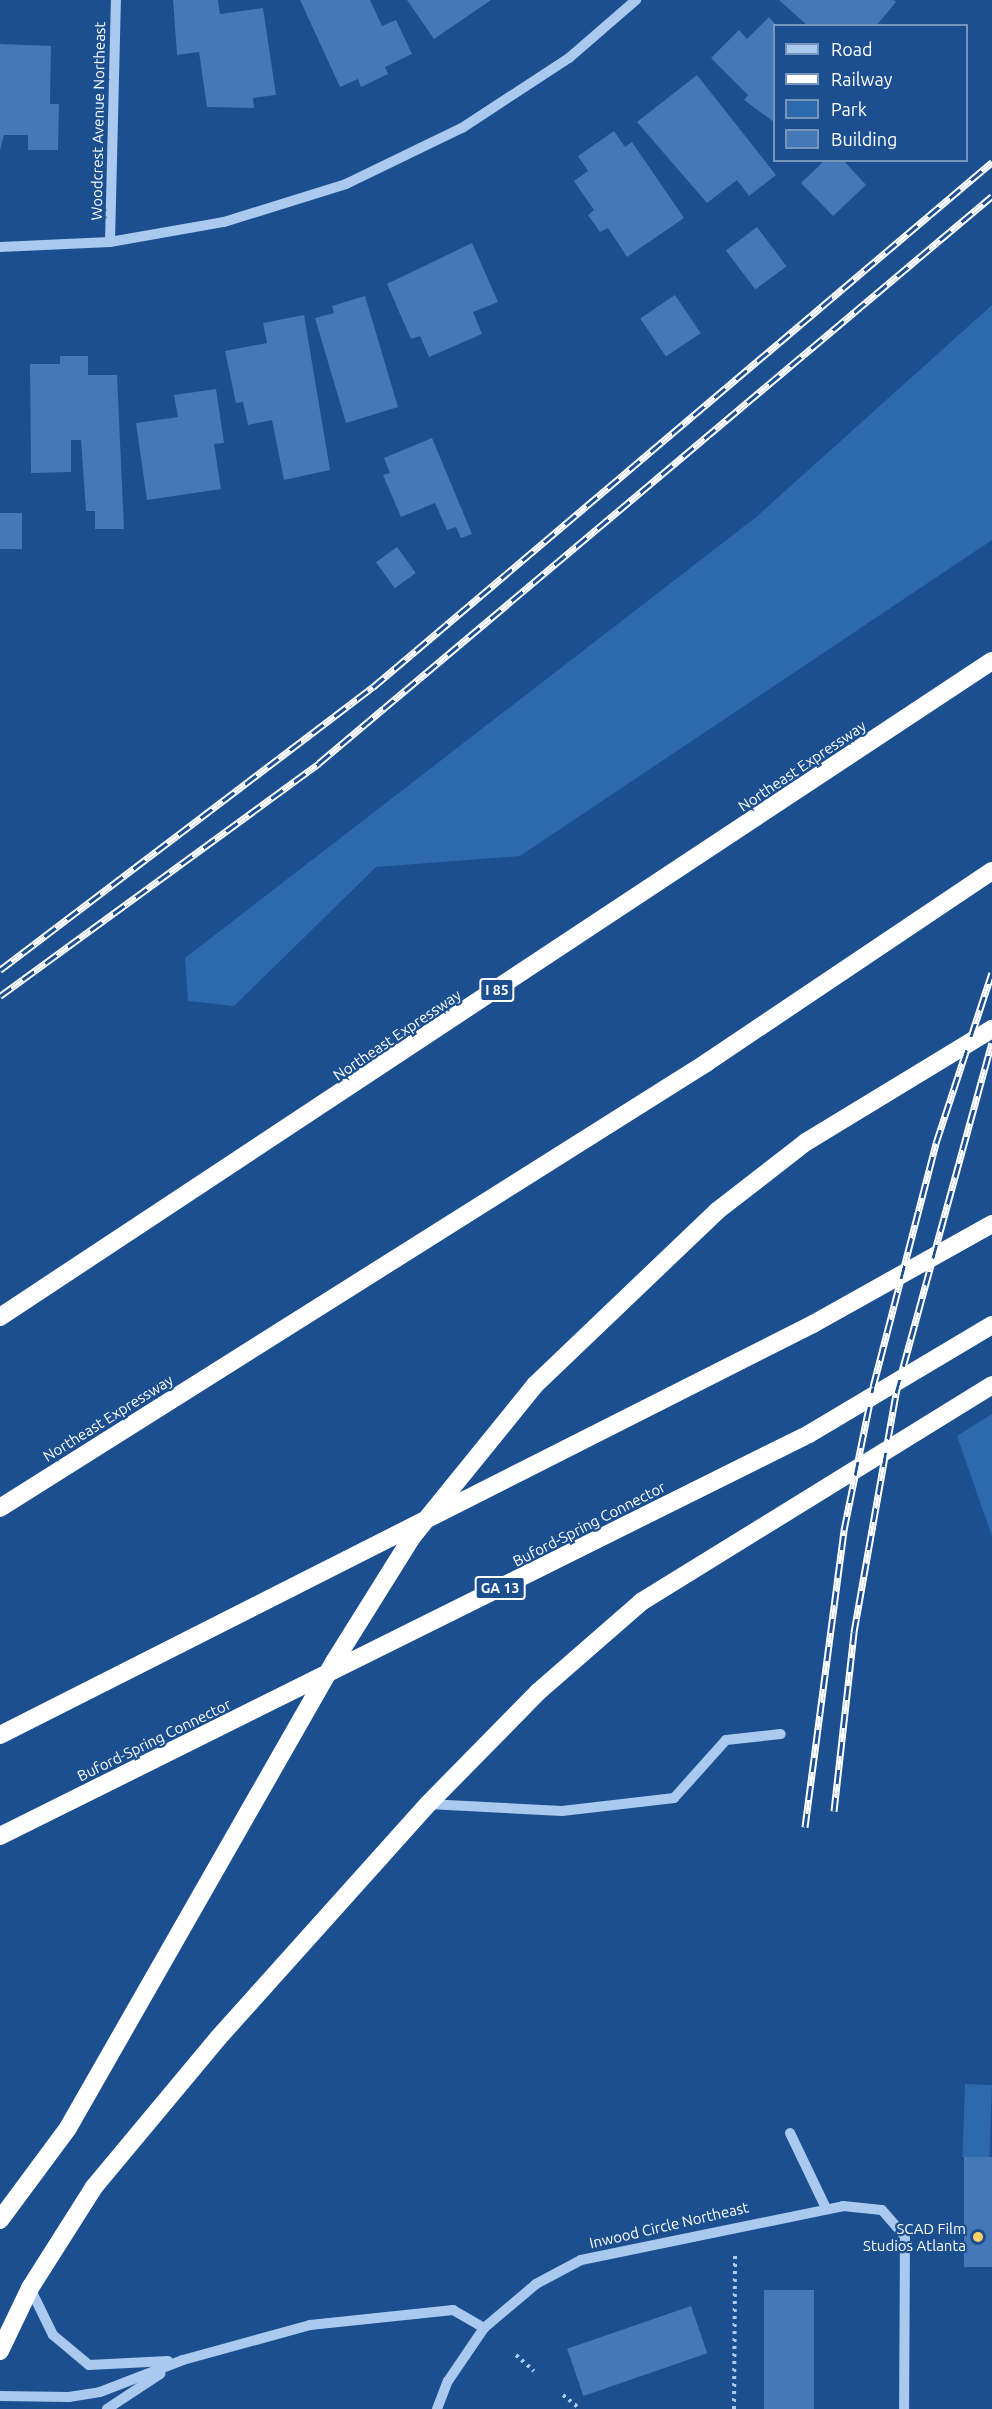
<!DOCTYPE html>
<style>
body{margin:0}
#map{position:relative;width:992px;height:2409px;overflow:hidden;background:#1b4f8f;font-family:Ubuntu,sans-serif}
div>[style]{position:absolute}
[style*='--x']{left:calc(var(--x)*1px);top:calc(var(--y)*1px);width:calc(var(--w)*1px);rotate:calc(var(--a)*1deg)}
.green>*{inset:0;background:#2e69ad;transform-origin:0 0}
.building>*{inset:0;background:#4478b7;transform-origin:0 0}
.path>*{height:4px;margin-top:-2px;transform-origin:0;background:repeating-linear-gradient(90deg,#a9c9ee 0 3px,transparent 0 7.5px)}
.minor>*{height:10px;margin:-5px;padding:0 5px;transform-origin:5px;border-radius:5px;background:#a9c9ee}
.highway>*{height:18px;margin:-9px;padding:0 9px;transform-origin:9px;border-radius:9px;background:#fff}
.rail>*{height:7px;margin-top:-3.5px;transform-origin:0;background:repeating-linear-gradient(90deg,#1b4f8f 0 14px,#fff 0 28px);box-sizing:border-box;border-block:2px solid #fff}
.dots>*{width:16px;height:16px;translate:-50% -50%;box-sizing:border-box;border:3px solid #1b4f8f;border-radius:50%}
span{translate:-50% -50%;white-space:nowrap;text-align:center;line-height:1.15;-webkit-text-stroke:4.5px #1b4f8f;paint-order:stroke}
.shield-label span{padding:2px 4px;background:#1b4f8f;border:2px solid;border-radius:4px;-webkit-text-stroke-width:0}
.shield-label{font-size:14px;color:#fff;font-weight:700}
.street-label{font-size:15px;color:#fff}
.poi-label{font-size:15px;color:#fff}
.right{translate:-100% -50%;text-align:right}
.legend{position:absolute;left:773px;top:24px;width:195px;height:138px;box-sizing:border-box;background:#1b4f8f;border:2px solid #7695bc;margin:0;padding:8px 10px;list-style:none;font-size:18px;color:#fff}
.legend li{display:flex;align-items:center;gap:12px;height:30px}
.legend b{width:30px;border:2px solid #7695bc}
</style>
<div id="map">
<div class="green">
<i style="clip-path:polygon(992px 305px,992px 540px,520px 856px,376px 867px,234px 1006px,188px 1001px,185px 958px,755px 518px)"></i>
<i style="clip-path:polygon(992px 1414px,992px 1536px,957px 1436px)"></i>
<i style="left:965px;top:2084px;width:27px;height:73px;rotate:2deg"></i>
</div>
<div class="building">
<i style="clip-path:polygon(173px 0,218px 0,220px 14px,263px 8px,276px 95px,253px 98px,254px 108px,207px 107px,199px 52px,177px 55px)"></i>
<i style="clip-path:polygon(300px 0,370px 0,382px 26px,396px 20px,412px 54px,385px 67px,388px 74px,361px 87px,358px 79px,340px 87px)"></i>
<i style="clip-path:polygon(407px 0,491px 0,434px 39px)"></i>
<i style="clip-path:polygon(779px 0,894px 0,896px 2px,876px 26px,808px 26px)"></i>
<i style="clip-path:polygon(769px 17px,777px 26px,774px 122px,744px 100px,748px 95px,711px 58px,739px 30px,747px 39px)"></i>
<i style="clip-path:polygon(0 44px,51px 46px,50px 104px,59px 104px,58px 150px,28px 150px,28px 135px,4px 135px,0 150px)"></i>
<i style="clip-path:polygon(697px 75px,776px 175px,749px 196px,737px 180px,707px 203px,637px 122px)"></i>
<i style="clip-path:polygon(614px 131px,625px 147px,632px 142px,684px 218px,627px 257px,608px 228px,600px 232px,588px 215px,594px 210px,574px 181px,588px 171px,578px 156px)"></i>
<i style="clip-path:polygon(825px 160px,843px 160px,866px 185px,833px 216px,801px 183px)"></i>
<i style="left:757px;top:227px;width:49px;height:39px;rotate:53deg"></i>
<i style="clip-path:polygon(472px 243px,498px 302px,473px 312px,482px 334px,429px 357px,420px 336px,411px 339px,387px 284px)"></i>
<i style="left:675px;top:295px;width:46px;height:42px;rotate:56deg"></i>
<i style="clip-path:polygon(365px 296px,398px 407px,346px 423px,315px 318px,334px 313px,332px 306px)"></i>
<i style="clip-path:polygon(304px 315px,330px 470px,284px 480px,272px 420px,248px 425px,243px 402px,236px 403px,225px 351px,267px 343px,263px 323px)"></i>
<i style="clip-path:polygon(60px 356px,88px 356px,88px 375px,117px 375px,124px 529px,95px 529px,95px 511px,86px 511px,81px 440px,71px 440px,71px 472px,31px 473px,30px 364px,60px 364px)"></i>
<i style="clip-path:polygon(216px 389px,224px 443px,214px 444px,221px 489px,147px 500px,136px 423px,178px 417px,174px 395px)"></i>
<i style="clip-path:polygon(432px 438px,472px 534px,461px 538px,456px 527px,447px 530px,435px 503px,401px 517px,383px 475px,390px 473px,384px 458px)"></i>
<i style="left:22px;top:513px;width:36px;height:22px;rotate:90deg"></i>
<i style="left:397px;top:547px;width:32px;height:26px;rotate:54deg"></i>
<i style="left:964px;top:2157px;width:28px;height:110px"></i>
<i style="left:764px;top:2290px;width:50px;height:119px"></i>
<i style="left:691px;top:2306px;width:50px;height:131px;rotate:71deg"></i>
</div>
<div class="path">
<i style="--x:516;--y:2355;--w:24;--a:42"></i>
<i style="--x:563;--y:2395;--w:22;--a:39"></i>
<i style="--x:734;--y:2409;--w:155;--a:-89.6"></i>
</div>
<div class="minor">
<i style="--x:110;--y:242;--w:242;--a:-88.6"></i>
<i style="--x:0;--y:247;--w:110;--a:-2.6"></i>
<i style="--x:110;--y:242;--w:116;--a:-10"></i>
<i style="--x:224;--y:222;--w:128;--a:-17.3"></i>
<i style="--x:346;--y:184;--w:129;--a:-25.8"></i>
<i style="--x:462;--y:128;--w:128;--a:-33.2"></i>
<i style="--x:569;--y:58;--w:89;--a:-40.9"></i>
<i style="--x:428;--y:1804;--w:134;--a:3"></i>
<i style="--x:562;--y:1811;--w:113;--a:-6.6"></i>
<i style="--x:674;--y:1798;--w:78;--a:-48.1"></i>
<i style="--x:726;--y:1740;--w:55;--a:-6.2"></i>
<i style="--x:790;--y:2133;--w:83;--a:64.4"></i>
<i style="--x:30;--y:2288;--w:52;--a:63.9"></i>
<i style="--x:53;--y:2335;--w:47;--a:39.8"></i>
<i style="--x:89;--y:2365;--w:79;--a:-2.9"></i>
<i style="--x:0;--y:2396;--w:69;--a:0.8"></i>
<i style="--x:69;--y:2397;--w:31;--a:-9"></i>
<i style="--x:100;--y:2392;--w:89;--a:-21.1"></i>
<i style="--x:183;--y:2360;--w:132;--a:-15.4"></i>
<i style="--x:310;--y:2325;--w:144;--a:-6"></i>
<i style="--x:453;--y:2310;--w:36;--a:30"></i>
<i style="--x:107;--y:2409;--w:64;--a:-33.4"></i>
<i style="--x:437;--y:2409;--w:30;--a:-69"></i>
<i style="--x:448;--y:2381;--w:64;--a:-55.8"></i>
<i style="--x:484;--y:2328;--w:68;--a:-40.2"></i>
<i style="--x:536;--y:2284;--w:51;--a:-28.1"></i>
<i style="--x:581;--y:2260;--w:268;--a:-11.6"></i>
<i style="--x:843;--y:2206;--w:39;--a:6"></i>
<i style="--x:882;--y:2210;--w:35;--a:49"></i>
<i style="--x:905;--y:2236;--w:173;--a:90.3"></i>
</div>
<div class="highway">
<i style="--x:0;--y:1317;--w:1189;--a:-33.48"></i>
<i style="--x:0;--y:1508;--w:835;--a:-32.22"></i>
<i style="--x:706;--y:1063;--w:344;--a:-33.9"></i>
<i style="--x:0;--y:1735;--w:911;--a:-26.82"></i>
<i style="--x:813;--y:1324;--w:205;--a:-29.2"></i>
<i style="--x:0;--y:1836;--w:903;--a:-26.42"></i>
<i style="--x:809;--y:1434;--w:213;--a:-30.8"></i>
<i style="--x:0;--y:2220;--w:114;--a:-53.5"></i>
<i style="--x:68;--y:2128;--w:537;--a:-60.28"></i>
<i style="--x:334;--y:1662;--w:147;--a:-58"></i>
<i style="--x:412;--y:1537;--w:196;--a:-51"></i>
<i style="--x:535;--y:1385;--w:252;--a:-43.7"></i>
<i style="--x:717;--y:1211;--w:113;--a:-37.8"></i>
<i style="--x:806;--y:1142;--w:218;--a:-31.3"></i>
<i style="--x:0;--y:2351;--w:70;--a:-64.5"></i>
<i style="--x:30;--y:2288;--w:120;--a:-57.6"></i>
<i style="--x:94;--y:2187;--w:195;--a:-50.2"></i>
<i style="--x:219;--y:2037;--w:313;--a:-48.1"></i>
<i style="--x:428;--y:1804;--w:157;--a:-45.5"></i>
<i style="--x:538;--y:1692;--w:137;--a:-41.1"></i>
<i style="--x:641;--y:1602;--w:413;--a:-31.7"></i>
</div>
<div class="rail">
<i style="--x:0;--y:970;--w:468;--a:-37.2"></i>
<i style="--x:373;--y:687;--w:812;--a:-40.3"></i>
<i style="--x:0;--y:996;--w:395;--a:-36.1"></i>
<i style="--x:319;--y:763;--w:880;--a:-40.11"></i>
<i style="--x:834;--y:1811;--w:180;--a:-83.6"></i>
<i style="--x:854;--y:1632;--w:243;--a:-80"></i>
<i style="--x:896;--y:1393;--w:363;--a:-74.7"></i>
<i style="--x:805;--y:1827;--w:300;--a:-82.5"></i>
<i style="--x:844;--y:1530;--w:146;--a:-78.5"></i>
<i style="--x:873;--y:1387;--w:252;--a:-75.5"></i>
<i style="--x:936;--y:1143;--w:179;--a:-71.8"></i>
</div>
<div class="dots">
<i style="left:978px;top:2237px;background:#ffd166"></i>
</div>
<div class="shield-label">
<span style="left:497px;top:990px">I 85</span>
<span style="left:500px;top:1588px">GA 13</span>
</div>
<div class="street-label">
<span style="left:98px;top:121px;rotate:-89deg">Woodcrest Avenue Northeast</span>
<span style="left:802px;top:766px;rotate:-34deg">Northeast Expressway</span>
<span style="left:397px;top:1035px;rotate:-34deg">Northeast Expressway</span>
<span style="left:108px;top:1418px;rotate:-32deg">Northeast Expressway</span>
<span style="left:589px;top:1524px;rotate:-27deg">Buford-Spring Connector</span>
<span style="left:154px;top:1740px;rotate:-26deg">Buford-Spring Connector</span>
<span style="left:669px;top:2225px;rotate:-13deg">Inwood Circle Northeast</span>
</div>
<div class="poi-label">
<span class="right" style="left:966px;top:2237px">SCAD Film<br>Studios Atlanta</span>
</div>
<ul class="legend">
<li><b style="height:8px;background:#a9c9ee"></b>Road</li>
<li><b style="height:8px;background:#fff"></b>Railway</li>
<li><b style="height:16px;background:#2e69ad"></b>Park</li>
<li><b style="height:16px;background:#4478b7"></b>Building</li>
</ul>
</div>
